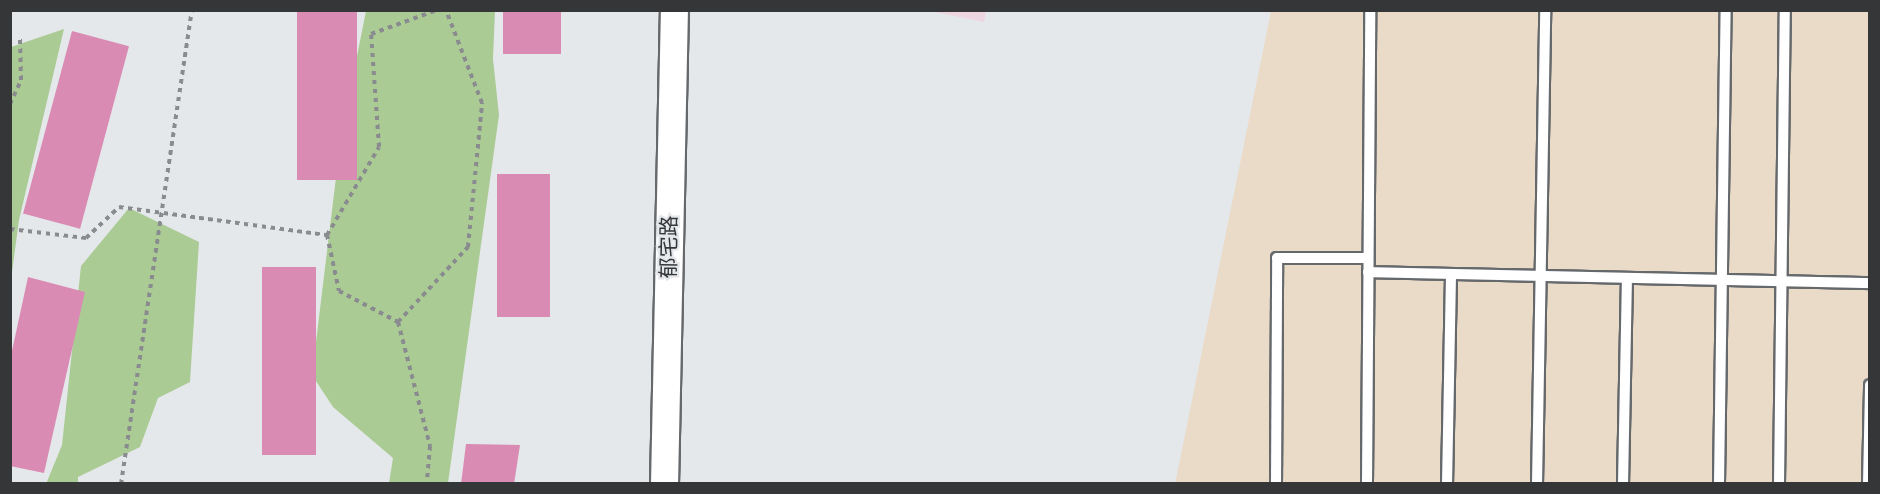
<!DOCTYPE html>
<meta charset="utf-8">
<style>
body{margin:0}
#map{position:relative;width:1880px;height:494px;overflow:hidden;background:#e5e8eb;font-family:"Work Sans","Noto Sans SC",sans-serif}
div>[style]{position:absolute}
[style*='--x']{left:calc(var(--x)*1px);top:calc(var(--y)*1px);width:calc(var(--w)*1px);rotate:calc(var(--a)*1deg)}
.commercial>*{inset:0;background:#e9dbc8}
.industrial>*{inset:0;background:#eed6e0}
.green>*{inset:0;background:#abcb95}
.building>*{inset:0;background:#d98bb4;transform-origin:0 0}
.path>*{height:4px;margin-top:-2px;transform-origin:0;background:repeating-linear-gradient(90deg,#898b8e 0 4.5px,transparent 0 9px)}
.roads{filter:drop-shadow(2px 0 #66696c) drop-shadow(-2px 0 #66696c) drop-shadow(0 2px #66696c) drop-shadow(0 -2px #66696c)}
.service>*{height:10px;margin:-5px;padding:0 5px;transform-origin:5px;border-radius:5px;background:#fff}
.tertiary>*{height:27px;margin:-13.5px;padding:0 13.5px;transform-origin:13.5px;border-radius:13.5px;background:#fff}
span{translate:-50% -50%;white-space:nowrap;text-align:center;line-height:1.15;-webkit-text-stroke:4.5px #e5e8eb;paint-order:stroke}
.street-label{font-size:21px;color:#353638}
.frame{position:absolute;inset:0;border:12px solid #353638;pointer-events:none}
</style>
<div id="map">
<div class="commercial">
<i style="clip-path:polygon(1271px 11px,1869px 11px,1869px 483px,1175px 484px)"></i>
</div>
<div class="industrial">
<i style="clip-path:polygon(930px 11px,986px 11px,984px 22px)"></i>
</div>
<div class="green">
<i style="clip-path:polygon(366px 11px,495px 11px,493px 59px,499px 115px,448px 483px,389px 483px,393px 458px,333px 407px,312px 375px,341px 136px)"></i>
<i style="clip-path:polygon(64px 29px,19px 220px,11px 280px,11px 47px)"></i>
<i style="clip-path:polygon(129px 208px,199px 242px,190px 382px,158px 398px,140px 447px,78px 477px,78px 483px,46px 484px,62px 445px,81px 266px)"></i>
</div>
<div class="building">
<i style="left:297px;top:10px;width:60px;height:170px"></i>
<i style="left:503px;top:10px;width:58px;height:44px"></i>
<i style="left:72px;top:31px;width:59px;height:189px;rotate:15deg"></i>
<i style="left:497px;top:174px;width:53px;height:143px"></i>
<i style="left:262px;top:267px;width:54px;height:188px"></i>
<i style="clip-path:polygon(28px 277px,85px 292px,44px 473px,10px 466px,10px 360px)"></i>
<i style="clip-path:polygon(466px 444px,520px 445px,514px 484px,461px 484px)"></i>
</div>
<div class="path">
<i style="--x:10;--y:104;--w:26;--a:-65"></i>
<i style="--x:21;--y:80;--w:42;--a:-91.4"></i>
<i style="--x:10;--y:229;--w:77;--a:6.8"></i>
<i style="--x:86;--y:238;--w:45;--a:-43.2"></i>
<i style="--x:119;--y:207;--w:210;--a:7.7"></i>
<i style="--x:327;--y:235;--w:57;--a:77.9"></i>
<i style="--x:339;--y:291;--w:67;--a:27.7"></i>
<i style="--x:398;--y:322;--w:128;--a:75.5"></i>
<i style="--x:430;--y:446;--w:38;--a:95"></i>
<i style="--x:327;--y:235;--w:102;--a:-59.4"></i>
<i style="--x:379;--y:147;--w:113;--a:-94"></i>
<i style="--x:371;--y:34;--w:70;--a:-20"></i>
<i style="--x:398;--y:322;--w:103;--a:-47"></i>
<i style="--x:468;--y:247;--w:145;--a:-84.4"></i>
<i style="--x:482;--y:103;--w:100;--a:-111.2"></i>
<i style="--x:121;--y:484;--w:479;--a:-81.5"></i>
</div>
<div class="roads">
<div class="service">
<i style="--x:1368;--y:272;--w:502;--a:1.26"></i>
<i style="--x:1276;--y:484;--w:226;--a:-89.7"></i>
<i style="--x:1277;--y:258;--w:91;--a:0"></i>
<i style="--x:1367;--y:484;--w:474;--a:-89.6"></i>
<i style="--x:1447;--y:484;--w:209;--a:-88.9"></i>
<i style="--x:1537;--y:484;--w:474;--a:-89"></i>
<i style="--x:1623;--y:484;--w:205;--a:-88.9"></i>
<i style="--x:1719;--y:484;--w:474;--a:-89.2"></i>
<i style="--x:1779;--y:484;--w:474;--a:-89.3"></i>
<i style="--x:1868;--y:484;--w:99;--a:-88.8"></i>
</div>
<div class="tertiary">
<i style="--x:664;--y:484;--w:474;--a:-88.8"></i>
</div>
</div>
<div class="street-label">
<span style="left:669px;top:247px;rotate:-89deg">郁宅路</span>
</div>
<div class="frame"></div>
</div>
